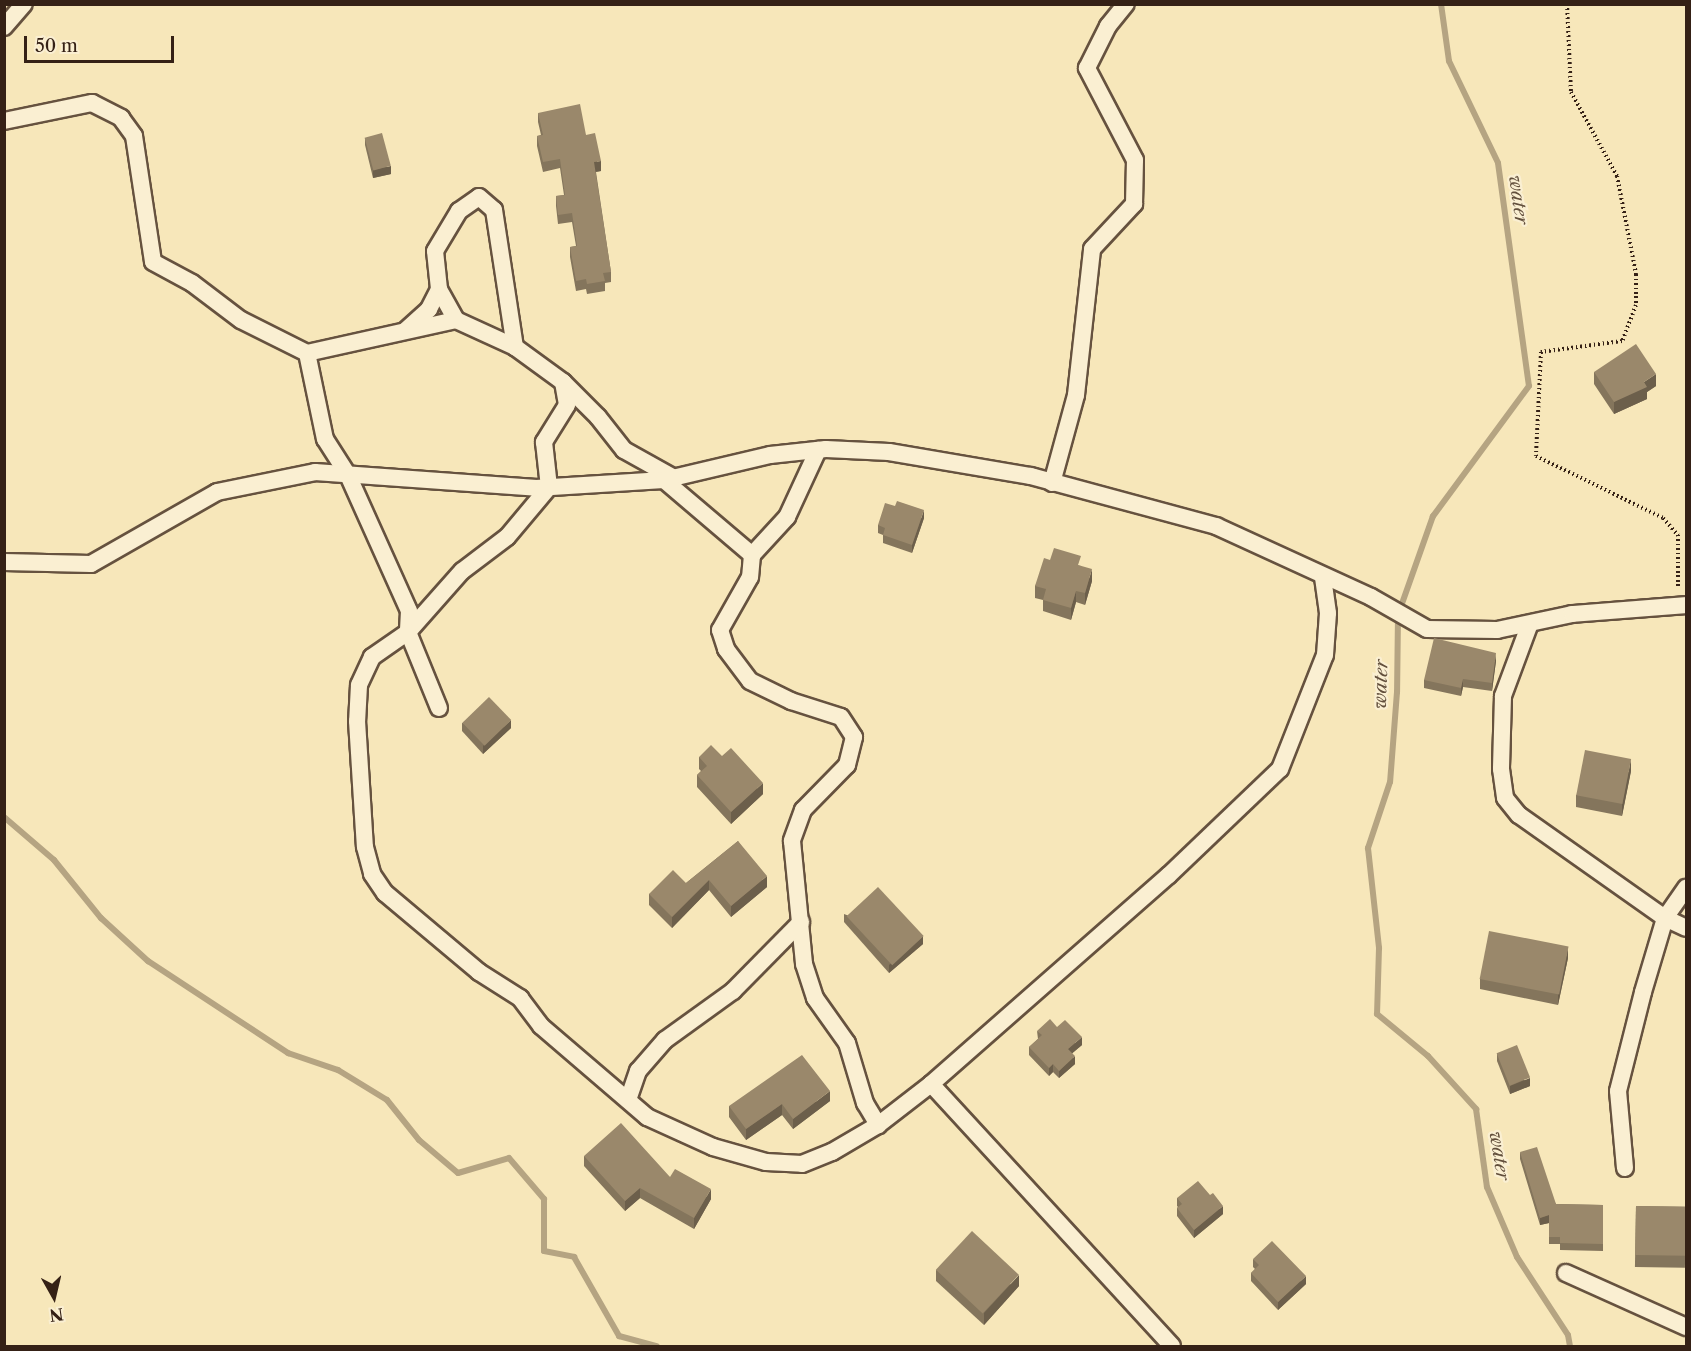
<!DOCTYPE html>
<style>
body{margin:0}
#map{position:relative;width:1691px;height:1351px;overflow:hidden;background:#f7e7ba;font-family:"Libre Caslon Text",serif}
div>[style]{position:absolute}
[style*='--x']{left:calc(var(--x)*1px);top:calc(var(--y)*1px);width:calc(var(--w)*1px);rotate:calc(var(--a)*1deg)}
.stream>*{height:6px;margin:-3px;padding:0 3px;transform-origin:3px;border-radius:3px;background:#b5a482}
.path>*{height:4px;margin-top:-2px;transform-origin:0;background:repeating-linear-gradient(90deg,#352116 0 1.5px,transparent 0 4.5px)}
.roads{filter:drop-shadow(2px 0 #66523f) drop-shadow(-2px 0 #66523f) drop-shadow(0 2px #66523f) drop-shadow(0 -2px #66523f)}
.street>*{height:16px;margin:-8px;padding:0 8px;transform-origin:8px;border-radius:8px;background:#faefd2}
.wall>*{inset:0;background:#84755c;transform-origin:0 0}
.shaded-wall>*{inset:0;background:#6c5f4b}
.building>*{inset:0;background:#9a886b;transform-origin:0 0}
span{translate:-50% -50%;white-space:nowrap;text-align:center;line-height:1.15;-webkit-text-stroke:4.5px #faefd2;paint-order:stroke}
.water-label{font-size:18px;color:#624f3c;font-style:italic}
.frame{position:absolute;inset:0;border:6px solid #352116;pointer-events:none}
.north{position:absolute;left:24px;top:1267px;width:60px;height:60px;-webkit-text-stroke:4px #faefd2;paint-order:stroke;rotate:172deg;font-size:16px;font-weight:700;line-height:24px;text-align:center;color:#352116}
.north::after{content:'';display:block;margin:auto;width:21px;height:27px;background:#352116;clip-path:polygon(50% 0,100% 100%,50% 72%,0 100%)}
.scale{position:absolute;left:24px;top:36px;width:150px;height:27px;box-sizing:border-box;border:3px solid #352116;border-top:0;padding-left:8px;font-size:18px;line-height:21px;white-space:nowrap;color:#352116;-webkit-text-stroke:4px #faefd2;paint-order:stroke}
</style>
<div id="map">
<div class="stream">
<i style="--x:1441;--y:4;--w:58;--a:82"></i>
<i style="--x:1449;--y:61;--w:113;--a:64.3"></i>
<i style="--x:1498;--y:163;--w:225;--a:82.1"></i>
<i style="--x:1529;--y:386;--w:162;--a:126.4"></i>
<i style="--x:1433;--y:516;--w:105;--a:109.5"></i>
<i style="--x:1398;--y:615;--w:77;--a:90.7"></i>
<i style="--x:1397;--y:692;--w:90;--a:94.4"></i>
<i style="--x:1390;--y:782;--w:70;--a:108.4"></i>
<i style="--x:1368;--y:848;--w:101;--a:83.7"></i>
<i style="--x:1379;--y:948;--w:66;--a:91.7"></i>
<i style="--x:1377;--y:1014;--w:66;--a:39.5"></i>
<i style="--x:1428;--y:1056;--w:72;--a:47.8"></i>
<i style="--x:1476;--y:1109;--w:79;--a:82"></i>
<i style="--x:1487;--y:1187;--w:76;--a:66.8"></i>
<i style="--x:1517;--y:1257;--w:93;--a:56.8"></i>
<i style="--x:1568;--y:1335;--w:11;--a:80"></i>
<i style="--x:4;--y:817;--w:66;--a:40.7"></i>
<i style="--x:54;--y:860;--w:75;--a:51"></i>
<i style="--x:101;--y:918;--w:64;--a:42.5"></i>
<i style="--x:148;--y:961;--w:168;--a:33.3"></i>
<i style="--x:288;--y:1053;--w:53;--a:18.8"></i>
<i style="--x:338;--y:1070;--w:57;--a:31.5"></i>
<i style="--x:387;--y:1100;--w:51;--a:51.3"></i>
<i style="--x:419;--y:1140;--w:51;--a:40.2"></i>
<i style="--x:458;--y:1173;--w:53;--a:-16.4"></i>
<i style="--x:509;--y:1158;--w:54;--a:49.5"></i>
<i style="--x:544;--y:1199;--w:52;--a:90"></i>
<i style="--x:544;--y:1251;--w:31;--a:11"></i>
<i style="--x:574;--y:1257;--w:91;--a:60.3"></i>
<i style="--x:619;--y:1336;--w:39;--a:15"></i>
</div>
<div class="path">
<i style="--x:1567;--y:4;--w:88;--a:87.4"></i>
<i style="--x:1571;--y:92;--w:96;--a:61.3"></i>
<i style="--x:1617;--y:176;--w:100;--a:79"></i>
<i style="--x:1636;--y:274;--w:31;--a:90"></i>
<i style="--x:1636;--y:305;--w:39;--a:111"></i>
<i style="--x:1622;--y:341;--w:82;--a:172.3"></i>
<i style="--x:1541;--y:352;--w:104;--a:92.8"></i>
<i style="--x:1536;--y:456;--w:141;--a:26"></i>
<i style="--x:1663;--y:518;--w:23;--a:49"></i>
<i style="--x:1678;--y:535;--w:53;--a:90"></i>
</div>
<div class="roads">
<div class="street">
<i style="--x:4;--y:27;--w:30;--a:-49"></i>
<i style="--x:4;--y:121;--w:90;--a:-11.6"></i>
<i style="--x:92;--y:103;--w:33;--a:27"></i>
<i style="--x:121;--y:118;--w:22;--a:54"></i>
<i style="--x:134;--y:136;--w:127;--a:81.4"></i>
<i style="--x:153;--y:262;--w:44;--a:28.3"></i>
<i style="--x:192;--y:283;--w:61;--a:37.1"></i>
<i style="--x:241;--y:320;--w:74;--a:26.6"></i>
<i style="--x:307;--y:353;--w:88;--a:78.2"></i>
<i style="--x:325;--y:439;--w:43;--a:57.4"></i>
<i style="--x:348;--y:475;--w:149;--a:65.8"></i>
<i style="--x:409;--y:611;--w:21;--a:93"></i>
<i style="--x:408;--y:632;--w:82;--a:67.8"></i>
<i style="--x:456;--y:320;--w:35;--a:-119"></i>
<i style="--x:439;--y:289;--w:38;--a:-96"></i>
<i style="--x:435;--y:251;--w:47;--a:-59"></i>
<i style="--x:459;--y:211;--w:24;--a:-35"></i>
<i style="--x:479;--y:197;--w:20;--a:41"></i>
<i style="--x:494;--y:210;--w:139;--a:81.3"></i>
<i style="--x:406;--y:330;--w:31;--a:-42"></i>
<i style="--x:429;--y:309;--w:22;--a:-63"></i>
<i style="--x:307;--y:353;--w:153;--a:-12.5"></i>
<i style="--x:456;--y:320;--w:65;--a:24.6"></i>
<i style="--x:515;--y:347;--w:59;--a:36.1"></i>
<i style="--x:563;--y:382;--w:23;--a:80"></i>
<i style="--x:567;--y:405;--w:44;--a:121.9"></i>
<i style="--x:544;--y:442;--w:45;--a:83.7"></i>
<i style="--x:549;--y:487;--w:65;--a:130"></i>
<i style="--x:507;--y:537;--w:56;--a:142.9"></i>
<i style="--x:462;--y:571;--w:81;--a:131.5"></i>
<i style="--x:408;--y:632;--w:44;--a:145.2"></i>
<i style="--x:372;--y:657;--w:31;--a:115"></i>
<i style="--x:359;--y:685;--w:36;--a:93"></i>
<i style="--x:357;--y:721;--w:126;--a:86.4"></i>
<i style="--x:365;--y:847;--w:28;--a:75"></i>
<i style="--x:372;--y:874;--w:23;--a:56"></i>
<i style="--x:385;--y:893;--w:123;--a:40"></i>
<i style="--x:479;--y:972;--w:49;--a:32.4"></i>
<i style="--x:520;--y:998;--w:35;--a:53"></i>
<i style="--x:541;--y:1026;--w:140;--a:40.6"></i>
<i style="--x:647;--y:1117;--w:72;--a:24.4"></i>
<i style="--x:713;--y:1147;--w:55;--a:15.8"></i>
<i style="--x:766;--y:1162;--w:36;--a:3"></i>
<i style="--x:802;--y:1164;--w:32;--a:-22"></i>
<i style="--x:832;--y:1152;--w:53;--a:-30.4"></i>
<i style="--x:878;--y:1125;--w:67;--a:-37.7"></i>
<i style="--x:563;--y:382;--w:49;--a:45"></i>
<i style="--x:598;--y:417;--w:42;--a:51.8"></i>
<i style="--x:624;--y:450;--w:57;--a:29.2"></i>
<i style="--x:664;--y:480;--w:109;--a:-13.3"></i>
<i style="--x:770;--y:455;--w:56;--a:-6.1"></i>
<i style="--x:826;--y:449;--w:63;--a:2.7"></i>
<i style="--x:889;--y:452;--w:144;--a:9.6"></i>
<i style="--x:1031;--y:476;--w:192;--a:15.1"></i>
<i style="--x:1216;--y:526;--w:170;--a:24.6"></i>
<i style="--x:1371;--y:597;--w:64;--a:29.7"></i>
<i style="--x:1427;--y:629;--w:70;--a:0.8"></i>
<i style="--x:1497;--y:630;--w:77;--a:-12"></i>
<i style="--x:1572;--y:614;--w:114;--a:-4.5"></i>
<i style="--x:1052;--y:483;--w:91;--a:-74.7"></i>
<i style="--x:1076;--y:395;--w:147;--a:-83.7"></i>
<i style="--x:1092;--y:249;--w:62;--a:-47"></i>
<i style="--x:1134;--y:204;--w:44;--a:-88.7"></i>
<i style="--x:1135;--y:160;--w:104;--a:-117.6"></i>
<i style="--x:1087;--y:68;--w:47;--a:-63.4"></i>
<i style="--x:1108;--y:26;--w:28;--a:-51"></i>
<i style="--x:752;--y:555;--w:52;--a:-47.4"></i>
<i style="--x:787;--y:517;--w:74;--a:-65.2"></i>
<i style="--x:4;--y:562;--w:87;--a:1.3"></i>
<i style="--x:91;--y:564;--w:145;--a:-29.7"></i>
<i style="--x:217;--y:492;--w:100;--a:-11.5"></i>
<i style="--x:315;--y:472;--w:222;--a:4.1"></i>
<i style="--x:536;--y:488;--w:128;--a:-3.6"></i>
<i style="--x:664;--y:480;--w:116;--a:40.4"></i>
<i style="--x:752;--y:555;--w:22;--a:95"></i>
<i style="--x:750;--y:577;--w:61;--a:119.5"></i>
<i style="--x:720;--y:630;--w:20;--a:72"></i>
<i style="--x:726;--y:649;--w:40;--a:53"></i>
<i style="--x:750;--y:681;--w:46;--a:26"></i>
<i style="--x:791;--y:701;--w:52;--a:17.7"></i>
<i style="--x:841;--y:717;--w:24;--a:57"></i>
<i style="--x:854;--y:737;--w:29;--a:104"></i>
<i style="--x:847;--y:765;--w:63;--a:134.4"></i>
<i style="--x:803;--y:810;--w:33;--a:110"></i>
<i style="--x:792;--y:841;--w:124;--a:84.4"></i>
<i style="--x:804;--y:964;--w:36;--a:72"></i>
<i style="--x:815;--y:998;--w:55;--a:54.6"></i>
<i style="--x:847;--y:1043;--w:63;--a:73.3"></i>
<i style="--x:865;--y:1103;--w:26;--a:59"></i>
<i style="--x:1529;--y:626;--w:75;--a:110.4"></i>
<i style="--x:1503;--y:696;--w:73;--a:91.6"></i>
<i style="--x:1501;--y:769;--w:29;--a:82"></i>
<i style="--x:1505;--y:798;--w:22;--a:51"></i>
<i style="--x:1519;--y:815;--w:179;--a:35.2"></i>
<i style="--x:1665;--y:918;--w:37;--a:-55"></i>
<i style="--x:628;--y:1100;--w:31;--a:-71"></i>
<i style="--x:638;--y:1071;--w:41;--a:-48.9"></i>
<i style="--x:665;--y:1040;--w:84;--a:-35.8"></i>
<i style="--x:733;--y:991;--w:97;--a:-45.4"></i>
<i style="--x:1625;--y:1168;--w:77;--a:-95.2"></i>
<i style="--x:1618;--y:1091;--w:102;--a:-75.8"></i>
<i style="--x:1643;--y:992;--w:77;--a:-73.4"></i>
<i style="--x:1665;--y:918;--w:23;--a:25"></i>
<i style="--x:1566;--y:1273;--w:132;--a:24.2"></i>
<i style="--x:1172;--y:1346;--w:356;--a:-132.6"></i>
<i style="--x:931;--y:1084;--w:317;--a:-41.3"></i>
<i style="--x:1169;--y:875;--w:153;--a:-43.7"></i>
<i style="--x:1280;--y:769;--w:123;--a:-68.5"></i>
<i style="--x:1325;--y:655;--w:42;--a:-85.9"></i>
<i style="--x:1328;--y:613;--w:36;--a:-98"></i>
</div>
</div>
<div class="wall">
<i style="clip-path:polygon(538px 113px,586px 135px,601px 171px,596px 172px,611px 272px,611px 282px,605px 283px,605px 291px,587px 294px,586px 289px,576px 291px,570px 257px,570px 247px,576px 246px,572px 222px,558px 224px,556px 206px,556px 196px,564px 195px,560px 168px,543px 172px,537px 146px,537px 136px,541px 135px,538px 122px)"></i>
<i style="clip-path:polygon(365px 138px,391px 174px,373px 178px,365px 145px)"></i>
<i style="clip-path:polygon(1594px 372px,1656px 386px,1647px 392px,1647px 399px,1614px 414px,1594px 384px)"></i>
<i style="clip-path:polygon(924px 518px,912px 553px,883px 543px,883px 535px,878px 533px,878px 525px)"></i>
<i style="clip-path:polygon(1050px 560px,1081px 566px,1092px 581px,1085px 605px,1076px 602px,1071px 620px,1043px 611px,1043px 600px,1035px 598px,1035px 586px)"></i>
<i style="clip-path:polygon(1496px 661px,1492px 691px,1463px 687px,1461px 696px,1424px 688px,1424px 680px)"></i>
<i style="clip-path:polygon(462px 723px,511px 728px,483px 754px,462px 731px)"></i>
<i style="clip-path:polygon(722px 756px,763px 794px,731px 824px,697px 787px,697px 775px,701px 771px,699px 769px,699px 757px)"></i>
<i style="clip-path:polygon(1631px 771px,1622px 816px,1576px 807px,1576px 795px)"></i>
<i style="clip-path:polygon(738px 841px,767px 887px,731px 917px,709px 890px,672px 928px,649px 905px,649px 894px,686px 883px)"></i>
<i style="clip-path:polygon(844px 914px,923px 944px,889px 973px,844px 922px)"></i>
<i style="clip-path:polygon(1568px 958px,1558px 1005px,1480px 989px,1480px 979px)"></i>
<i style="clip-path:polygon(1037px 1031px,1082px 1045px,1072px 1053px,1075px 1064px,1059px 1078px,1053px 1072px,1049px 1076px,1029px 1055px,1029px 1047px,1038px 1039px)"></i>
<i style="clip-path:polygon(1497px 1053px,1530px 1086px,1510px 1094px,1497px 1061px)"></i>
<i style="clip-path:polygon(830px 1101px,793px 1129px,782px 1115px,746px 1140px,729px 1117px,729px 1106px)"></i>
<i style="clip-path:polygon(1520px 1152px,1556px 1204px,1603px 1205px,1603px 1251px,1560px 1250px,1560px 1244px,1549px 1244px,1549px 1223px,1540px 1225px,1520px 1159px)"></i>
<i style="clip-path:polygon(584px 1156px,670px 1177px,711px 1199px,694px 1229px,640px 1198px,625px 1211px,584px 1166px)"></i>
<i style="clip-path:polygon(1210px 1195px,1223px 1214px,1194px 1238px,1177px 1216px,1177px 1208px,1178px 1207px,1177px 1206px,1177px 1198px)"></i>
<i style="left:1636px;top:1206px;width:50px;height:61px;rotate:1deg"></i>
<i style="clip-path:polygon(1253px 1259px,1306px 1284px,1278px 1310px,1251px 1281px,1251px 1273px,1255px 1269px,1253px 1267px)"></i>
<i style="clip-path:polygon(936px 1270px,1019px 1286px,984px 1325px,936px 1281px)"></i>
</div>
<div class="shaded-wall">
<i style="clip-path:polygon(601px 161px,601px 171px,594px 172px,594px 162px)"></i>
<i style="clip-path:polygon(391px 166px,391px 174px,373px 178px,373px 170px)"></i>
<i style="clip-path:polygon(1656px 374px,1656px 386px,1647px 392px,1647px 399px,1614px 414px,1614px 402px)"></i>
<i style="clip-path:polygon(924px 510px,924px 518px,912px 553px,912px 545px)"></i>
<i style="clip-path:polygon(1092px 569px,1092px 581px,1085px 605px,1085px 593px)"></i>
<i style="clip-path:polygon(1076px 591px,1076px 602px,1071px 620px,1071px 608px)"></i>
<i style="clip-path:polygon(1496px 653px,1496px 661px,1492px 691px,1492px 683px)"></i>
<i style="clip-path:polygon(1463px 679px,1463px 687px,1461px 696px,1461px 688px)"></i>
<i style="clip-path:polygon(511px 720px,511px 728px,483px 754px,483px 746px)"></i>
<i style="clip-path:polygon(1631px 759px,1631px 771px,1622px 816px,1622px 805px)"></i>
<i style="clip-path:polygon(763px 783px,763px 794px,731px 824px,731px 812px)"></i>
<i style="clip-path:polygon(767px 876px,767px 887px,731px 917px,731px 906px)"></i>
<i style="clip-path:polygon(709px 880px,709px 890px,672px 928px,672px 917px)"></i>
<i style="clip-path:polygon(923px 936px,923px 944px,889px 973px,889px 965px)"></i>
<i style="clip-path:polygon(1568px 947px,1568px 958px,1558px 1005px,1558px 995px)"></i>
<i style="clip-path:polygon(1082px 1037px,1082px 1045px,1068px 1057px,1068px 1049px)"></i>
<i style="clip-path:polygon(1075px 1056px,1075px 1064px,1059px 1078px,1059px 1071px)"></i>
<i style="clip-path:polygon(1053px 1064px,1053px 1072px,1049px 1076px,1049px 1068px)"></i>
<i style="clip-path:polygon(1530px 1078px,1530px 1086px,1510px 1094px,1510px 1086px)"></i>
<i style="clip-path:polygon(830px 1091px,830px 1101px,793px 1129px,793px 1119px)"></i>
<i style="clip-path:polygon(782px 1104px,782px 1115px,746px 1140px,746px 1129px)"></i>
<i style="clip-path:polygon(640px 1188px,640px 1198px,625px 1211px,625px 1201px)"></i>
<i style="clip-path:polygon(711px 1189px,711px 1199px,694px 1229px,694px 1218px)"></i>
<i style="clip-path:polygon(1223px 1206px,1223px 1214px,1194px 1238px,1194px 1230px)"></i>
<i style="clip-path:polygon(1549px 1215px,1549px 1223px,1540px 1225px,1540px 1218px)"></i>
<i style="clip-path:polygon(1019px 1275px,1019px 1286px,984px 1325px,984px 1313px)"></i>
<i style="clip-path:polygon(1306px 1276px,1306px 1284px,1278px 1310px,1278px 1302px)"></i>
</div>
<div class="building">
<i style="clip-path:polygon(580px 104px,586px 135px,595px 133px,601px 161px,594px 162px,611px 272px,603px 273px,605px 281px,587px 284px,586px 279px,576px 281px,570px 247px,577px 246px,572px 213px,558px 215px,556px 196px,565px 195px,560px 159px,543px 162px,537px 136px,543px 135px,538px 113px)"></i>
<i style="left:382px;top:133px;width:34px;height:18px;rotate:75deg"></i>
<i style="clip-path:polygon(1636px 344px,1656px 374px,1644px 382px,1647px 387px,1614px 402px,1594px 372px)"></i>
<i style="clip-path:polygon(897px 501px,924px 510px,912px 545px,883px 535px,885px 528px,878px 525px,885px 503px,895px 506px)"></i>
<i style="clip-path:polygon(1054px 548px,1081px 556px,1078px 565px,1092px 569px,1085px 593px,1076px 591px,1071px 608px,1043px 600px,1046px 589px,1035px 586px,1044px 558px,1050px 560px)"></i>
<i style="clip-path:polygon(1434px 638px,1496px 653px,1492px 683px,1463px 679px,1461px 688px,1424px 680px)"></i>
<i style="left:489px;top:697px;width:32px;height:37px;rotate:46deg"></i>
<i style="clip-path:polygon(711px 745px,722px 756px,731px 748px,763px 783px,731px 812px,697px 775px,707px 766px,699px 757px)"></i>
<i style="left:1585px;top:750px;width:47px;height:46px;rotate:11deg"></i>
<i style="clip-path:polygon(738px 841px,767px 876px,731px 906px,709px 880px,672px 917px,649px 894px,673px 870px,686px 883px)"></i>
<i style="left:878px;top:887px;width:67px;height:43px;rotate:47deg"></i>
<i style="left:1489px;top:931px;width:81px;height:49px;rotate:11deg"></i>
<i style="clip-path:polygon(1050px 1019px,1057px 1027px,1065px 1020px,1082px 1037px,1068px 1049px,1075px 1056px,1059px 1071px,1053px 1064px,1049px 1068px,1029px 1047px,1042px 1035px,1037px 1031px)"></i>
<i style="left:1517px;top:1045px;width:35px;height:22px;rotate:68deg"></i>
<i style="clip-path:polygon(802px 1055px,830px 1091px,793px 1119px,782px 1104px,746px 1129px,729px 1106px)"></i>
<i style="clip-path:polygon(621px 1123px,670px 1177px,675px 1169px,711px 1189px,694px 1218px,640px 1188px,625px 1201px,584px 1156px)"></i>
<i style="clip-path:polygon(1537px 1147px,1556px 1204px,1603px 1205px,1603px 1244px,1560px 1243px,1560px 1237px,1549px 1237px,1549px 1215px,1540px 1218px,1520px 1152px)"></i>
<i style="clip-path:polygon(1198px 1181px,1210px 1195px,1213px 1193px,1223px 1206px,1194px 1230px,1177px 1208px,1182px 1204px,1177px 1198px)"></i>
<i style="left:1636px;top:1206px;width:50px;height:49px;rotate:1deg"></i>
<i style="left:972px;top:1231px;width:64px;height:53px;rotate:43deg"></i>
<i style="clip-path:polygon(1272px 1241px,1306px 1276px,1278px 1302px,1251px 1273px,1259px 1265px,1253px 1259px)"></i>
</div>
<div class="water-label">
<span style="left:1518px;top:200px;rotate:82deg">water</span>
<span style="left:1381px;top:684px;rotate:-88deg">water</span>
<span style="left:1499px;top:1156px;rotate:81deg">water</span>
</div>
<div class="frame"></div>
<div class="north">N</div>
<div class="scale">50 m</div>
</div>
